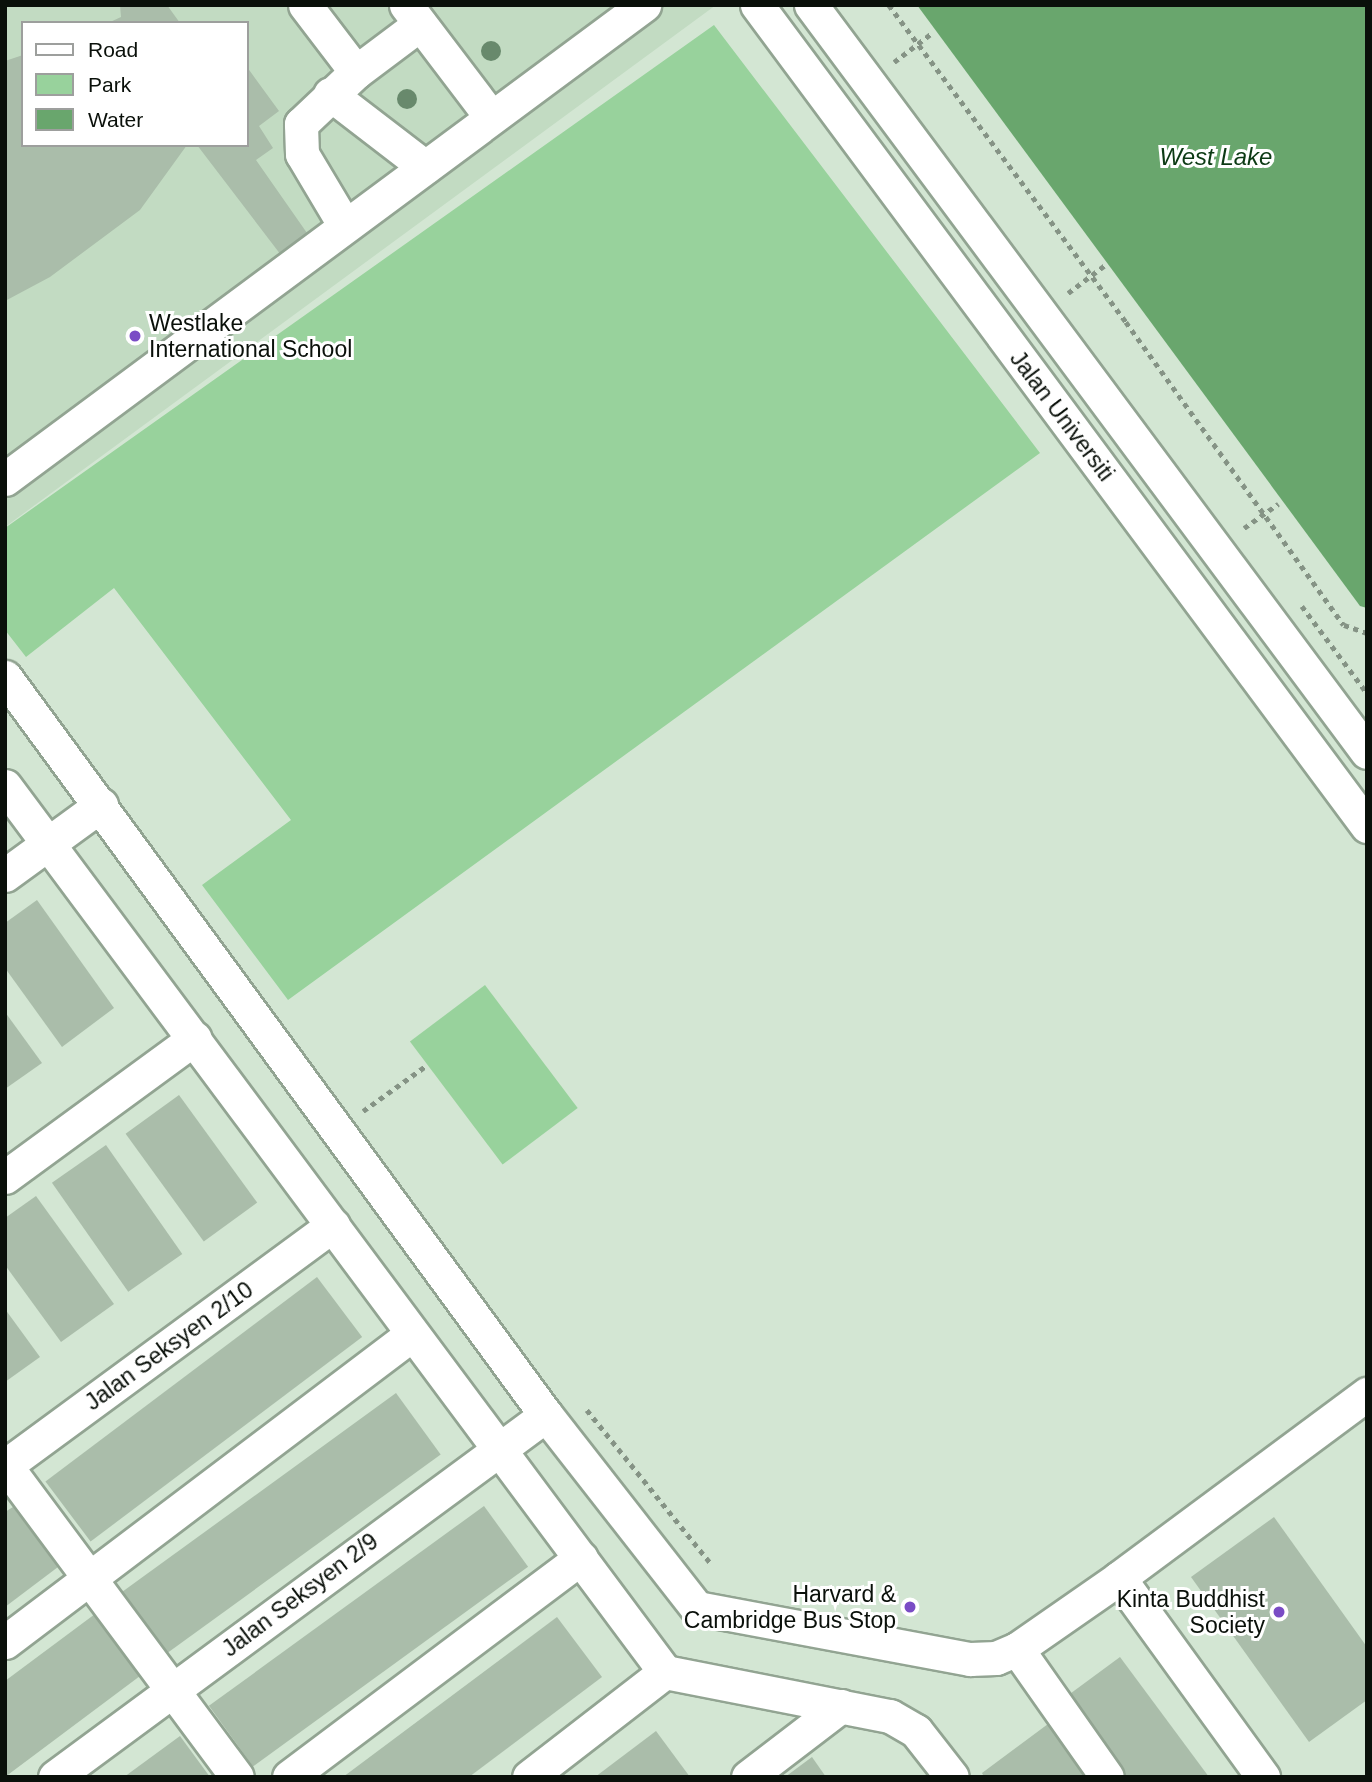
<!DOCTYPE html>
<style>
body{margin:0}
#map{position:relative;width:1372px;height:1782px;overflow:hidden;background:#d3e6d3;font-family:Arial,sans-serif}
div>[style]{position:absolute}
[style*='--x']{left:calc(var(--x)*1px);top:calc(var(--y)*1px);width:calc(var(--w)*1px);rotate:calc(var(--a)*1deg)}
.built>*{inset:0;background:#c2dbc2}
.green>*{inset:0;background:#98d29c;transform-origin:0 0}
.water>*{inset:0;background:#69a66d}
.building>*{inset:0;background:#aabdaa;transform-origin:0 0}
.path>*{height:4.5px;margin-top:-2.25px;transform-origin:0;background:repeating-linear-gradient(90deg,#859385 0 5px,transparent 0 10px)}
.roads{filter:drop-shadow(2px 0 #92a492) drop-shadow(-2px 0 #92a492) drop-shadow(0 2px #92a492) drop-shadow(0 -2px #92a492)}
.minor>*{height:33px;margin:-16.5px;padding:0 16.5px;transform-origin:16.5px;border-radius:16.5px;background:#fff}
.trees>*{width:20px;height:20px;margin:-10px;border-radius:50%;background:#68896c}
.dots>*{width:19px;height:19px;translate:-50% -50%;box-sizing:border-box;border:4px solid #fff;border-radius:50%}
span{translate:-50% -50%;white-space:nowrap;text-align:center;line-height:1.15;-webkit-text-stroke:6px #fff;paint-order:stroke}
.poi-label{font-size:23px;color:#0a100a}
.left{translate:0 -50%;text-align:left}
.right{translate:-100% -50%;text-align:right}
.street-label{font-size:23px;color:#0a100a}
.water-label{font-size:24px;color:#0c3a14;font-style:italic}
.frame{position:absolute;inset:0;border:7px solid #0a100a;pointer-events:none}
.legend{position:absolute;left:21px;top:21px;width:228px;height:126px;box-sizing:border-box;background:#fff;border:2px solid #9d9f9d;margin:0;padding:9px 12px;list-style:none;font-size:21px;color:#0a100a}
.legend li{display:flex;align-items:center;gap:14px;height:35px}
.legend b{width:35px;border:2px solid #9d9f9d}
</style>
<div id="map">
<div class="built">
<i style="clip-path:polygon(evenodd,5px 5px,716px 5px,5px 527px,5px 5px,23px 23px,247px 23px,247px 145px,23px 145px,23px 23px)"></i>
</div>
<div class="green">
<i style="clip-path:polygon(714px 25px,1040px 453px,288px 1000px,202px 885px,291px 820px,114px 588px,26px 657px,5px 630px,5px 528px)"></i>
<i style="left:485px;top:985px;width:154px;height:94px;rotate:53deg"></i>
</div>
<div class="water">
<i style="clip-path:polygon(917px 5px,1367px 5px,1367px 608px,1360px 606px)"></i>
</div>
<div class="building">
<i style="clip-path:polygon(120px 5px,167px 5px,180px 23px,108px 23px,121px 17px)"></i>
<i style="clip-path:polygon(23px 55px,23px 145px,187px 145px,140px 210px,50px 277px,5px 301px,5px 61px)"></i>
<i style="clip-path:polygon(247px 67px,279px 111px,259px 126px,273px 148px,256px 160px,307px 233px,284px 259px,197px 145px,247px 145px)"></i>
<i style="clip-path:polygon(37px 900px,114px 1008px,62px 1047px,5px 968px,5px 923px)"></i>
<i style="clip-path:polygon(5px 1012px,42px 1063px,5px 1089px)"></i>
<i style="left:179px;top:1095px;width:133px;height:66px;rotate:54deg"></i>
<i style="left:106px;top:1145px;width:133px;height:66px;rotate:55deg"></i>
<i style="clip-path:polygon(36px 1196px,114px 1304px,61px 1342px,5px 1265px,5px 1218px)"></i>
<i style="left:317px;top:1277px;width:75px;height:340px;rotate:53deg"></i>
<i style="clip-path:polygon(5px 1309px,40px 1357px,5px 1382px)"></i>
<i style="left:396px;top:1393px;width:76px;height:340px;rotate:54deg"></i>
<i style="left:484px;top:1506px;width:75px;height:340px;rotate:54deg"></i>
<i style="clip-path:polygon(13px 1507px,58px 1567px,5px 1607px,5px 1512px)"></i>
<i style="clip-path:polygon(1274px 1517px,1367px 1647px,1367px 1700px,1309px 1742px,1191px 1577px)"></i>
<i style="clip-path:polygon(95px 1614px,140px 1676px,5px 1777px,5px 1681px)"></i>
<i style="clip-path:polygon(557px 1617px,602px 1677px,469px 1777px,343px 1777px)"></i>
<i style="clip-path:polygon(1120px 1657px,1209px 1777px,1120px 1777px,1063px 1699px)"></i>
<i style="clip-path:polygon(1048px 1724px,1087px 1777px,984px 1777px,982px 1773px)"></i>
<i style="clip-path:polygon(656px 1731px,690px 1777px,595px 1777px)"></i>
<i style="clip-path:polygon(180px 1736px,210px 1777px,124px 1777px)"></i>
<i style="clip-path:polygon(812px 1757px,826px 1777px,785px 1777px)"></i>
</div>
<div class="path">
<i style="--x:889;--y:5;--w:396;--a:53.2"></i>
<i style="--x:1126;--y:322;--w:373;--a:54.3"></i>
<i style="--x:1344;--y:625;--w:24;--a:19"></i>
<i style="--x:894;--y:62;--w:48;--a:-37.3"></i>
<i style="--x:1068;--y:293;--w:46;--a:-37.1"></i>
<i style="--x:1244;--y:528;--w:42;--a:-35.2"></i>
<i style="--x:1302;--y:606;--w:109;--a:53.2"></i>
<i style="--x:363;--y:1111;--w:79;--a:-35.7"></i>
<i style="--x:587;--y:1410;--w:199;--a:51.1"></i>
</div>
<div class="roads">
<div class="minor">
<i style="--x:305;--y:5;--w:84;--a:52.7"></i>
<i style="--x:406;--y:5;--w:141;--a:52.8"></i>
<i style="--x:757;--y:5;--w:1023;--a:53.39"></i>
<i style="--x:811;--y:5;--w:931;--a:53.34"></i>
<i style="--x:330;--y:94;--w:120;--a:37.5"></i>
<i style="--x:345;--y:226;--w:84;--a:-120.8"></i>
<i style="--x:302;--y:154;--w:30;--a:-92"></i>
<i style="--x:301;--y:124;--w:76;--a:-43.4"></i>
<i style="--x:356;--y:72;--w:80;--a:-36.9"></i>
<i style="--x:5;--y:479;--w:796;--a:-36.57"></i>
<i style="--x:5;--y:677;--w:915;--a:53.76"></i>
<i style="--x:546;--y:1415;--w:245;--a:52"></i>
<i style="--x:697;--y:1608;--w:278;--a:10.6"></i>
<i style="--x:970;--y:1659;--w:26;--a:-2"></i>
<i style="--x:996;--y:1658;--w:23;--a:-23"></i>
<i style="--x:1017;--y:1649;--w:124;--a:-34.8"></i>
<i style="--x:1119;--y:1578;--w:309;--a:-36.6"></i>
<i style="--x:5;--y:786;--w:1105;--a:53.32"></i>
<i style="--x:665;--y:1672;--w:229;--a:11.1"></i>
<i style="--x:890;--y:1716;--w:30;--a:30"></i>
<i style="--x:916;--y:1731;--w:58;--a:52"></i>
<i style="--x:5;--y:875;--w:119;--a:-36.1"></i>
<i style="--x:5;--y:1177;--w:235;--a:-36.2"></i>
<i style="--x:5;--y:1466;--w:407;--a:-36.3"></i>
<i style="--x:6;--y:1466;--w:387;--a:53.4"></i>
<i style="--x:1119;--y:1578;--w:246;--a:54.1"></i>
<i style="--x:5;--y:1642;--w:509;--a:-37.1"></i>
<i style="--x:1017;--y:1649;--w:156;--a:54.9"></i>
<i style="--x:55;--y:1777;--w:610;--a:-36.4"></i>
<i style="--x:289;--y:1777;--w:365;--a:-36.9"></i>
<i style="--x:529;--y:1777;--w:172;--a:-37.7"></i>
<i style="--x:748;--y:1777;--w:117;--a:-37.4"></i>
</div>
</div>
<div class="trees">
<i style="left:491px;top:51px"></i>
<i style="left:407px;top:99px"></i>
</div>
<div class="dots">
<i style="left:135px;top:336px;background:#7a4cc5"></i>
<i style="left:910px;top:1607px;background:#7a4cc5"></i>
<i style="left:1279px;top:1612px;background:#7a4cc5"></i>
</div>
<div class="poi-label">
<span class="left" style="left:149px;top:336px">Westlake<br>International School</span>
<span class="right" style="left:896px;top:1607px">Harvard &amp;<br>Cambridge Bus Stop</span>
<span class="right" style="left:1265px;top:1612px">Kinta Buddhist<br>Society</span>
</div>
<div class="street-label">
<span style="left:1062px;top:416px;rotate:53deg">Jalan Universiti</span>
<span style="left:169px;top:1346px;rotate:-36deg">Jalan Seksyen 2/10</span>
<span style="left:300px;top:1595px;rotate:-37deg">Jalan Seksyen 2/9</span>
</div>
<div class="water-label">
<span style="left:1216px;top:157px">West Lake</span>
</div>
<div class="frame"></div>
<ul class="legend">
<li><b style="height:9px;background:#fff"></b>Road</li>
<li><b style="height:19px;background:#98d29c"></b>Park</li>
<li><b style="height:19px;background:#69a66d"></b>Water</li>
</ul>
</div>
